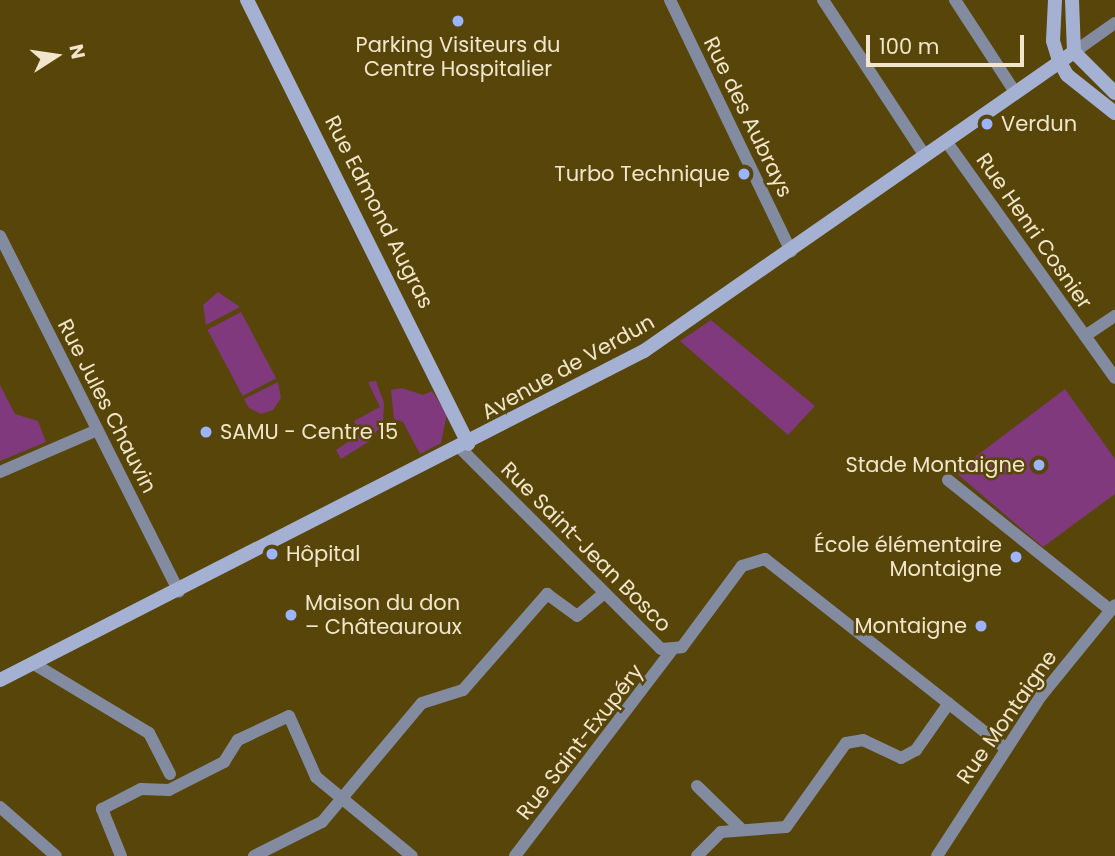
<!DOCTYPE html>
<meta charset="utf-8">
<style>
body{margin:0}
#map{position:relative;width:1115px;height:856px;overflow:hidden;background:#57450a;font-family:Poppins,sans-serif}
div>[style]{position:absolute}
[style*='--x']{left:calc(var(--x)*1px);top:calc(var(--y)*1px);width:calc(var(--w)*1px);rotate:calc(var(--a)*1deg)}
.green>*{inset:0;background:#80397c;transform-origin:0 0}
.minor>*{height:12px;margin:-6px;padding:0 6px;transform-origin:6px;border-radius:6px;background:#838ba1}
.secondary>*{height:14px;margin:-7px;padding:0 7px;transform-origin:7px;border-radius:7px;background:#a4b1d3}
.dots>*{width:19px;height:19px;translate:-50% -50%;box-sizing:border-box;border:4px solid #57450a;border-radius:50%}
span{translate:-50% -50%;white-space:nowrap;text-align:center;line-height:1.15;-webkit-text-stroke:5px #57450a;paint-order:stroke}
.poi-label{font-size:21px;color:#f1e6cb}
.left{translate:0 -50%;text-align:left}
.right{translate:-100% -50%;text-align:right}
.street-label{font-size:21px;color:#f1e6cb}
.north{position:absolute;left:21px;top:21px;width:70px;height:70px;-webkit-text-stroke:5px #57450a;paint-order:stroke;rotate:78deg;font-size:19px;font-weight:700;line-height:28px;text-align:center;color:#f1e6cb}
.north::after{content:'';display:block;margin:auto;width:24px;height:32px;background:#f1e6cb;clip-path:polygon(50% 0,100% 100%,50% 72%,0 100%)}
.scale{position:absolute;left:866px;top:35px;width:158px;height:32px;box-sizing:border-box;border:4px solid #f1e6cb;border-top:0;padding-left:9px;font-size:21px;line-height:24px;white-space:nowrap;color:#f1e6cb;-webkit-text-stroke:5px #57450a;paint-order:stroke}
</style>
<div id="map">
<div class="green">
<i style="clip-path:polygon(218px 292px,240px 307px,206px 325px,203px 305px)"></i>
<i style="left:241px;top:312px;width:75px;height:38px;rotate:62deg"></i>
<i style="clip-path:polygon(711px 320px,815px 406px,788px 435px,680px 341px)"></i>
<i style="clip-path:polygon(376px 381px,384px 403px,383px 422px,370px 441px,341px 459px,336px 450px,360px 434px,354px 421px,380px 407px,368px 382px)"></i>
<i style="clip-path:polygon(278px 382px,281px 398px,273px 410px,261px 414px,249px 408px,244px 399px)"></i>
<i style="clip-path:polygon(0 385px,15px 414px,38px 421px,46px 442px,0 461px)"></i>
<i style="clip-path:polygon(402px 388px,423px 395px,432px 391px,447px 414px,441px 443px,420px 454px,403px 422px,394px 419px,391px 390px)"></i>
<i style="clip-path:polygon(1065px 389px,1115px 459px,1115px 494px,1043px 547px,955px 472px)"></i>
</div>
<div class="minor">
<i style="--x:670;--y:0;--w:279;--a:64.3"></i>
<i style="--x:823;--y:0;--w:186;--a:56.8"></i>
<i style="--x:955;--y:0;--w:110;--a:56.9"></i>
<i style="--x:1074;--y:52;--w:50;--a:-35.3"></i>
<i style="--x:946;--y:141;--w:291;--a:54.5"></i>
<i style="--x:0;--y:236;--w:398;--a:63.3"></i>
<i style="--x:1085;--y:336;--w:36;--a:-34"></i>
<i style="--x:460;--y:448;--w:284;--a:45"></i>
<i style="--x:661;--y:649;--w:21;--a:-5"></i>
<i style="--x:682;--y:647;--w:101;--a:-53.5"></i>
<i style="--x:742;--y:566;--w:24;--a:-17"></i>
<i style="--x:765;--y:559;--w:305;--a:38.2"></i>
<i style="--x:0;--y:472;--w:106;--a:-23.4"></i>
<i style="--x:948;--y:480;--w:208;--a:38.7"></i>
<i style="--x:34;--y:664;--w:134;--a:31"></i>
<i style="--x:149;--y:733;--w:46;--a:62.9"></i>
<i style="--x:697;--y:786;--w:60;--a:44.3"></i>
<i style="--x:0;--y:807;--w:74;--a:41.2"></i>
<i style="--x:121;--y:856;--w:51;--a:-112"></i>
<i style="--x:102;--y:809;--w:44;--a:-27.1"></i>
<i style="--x:141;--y:789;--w:28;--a:2"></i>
<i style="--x:169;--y:790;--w:62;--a:-27"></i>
<i style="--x:224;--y:762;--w:26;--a:-58"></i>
<i style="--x:238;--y:740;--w:56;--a:-25.2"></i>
<i style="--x:289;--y:716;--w:67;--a:66.1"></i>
<i style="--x:316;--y:777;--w:124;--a:39.5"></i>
<i style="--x:254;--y:856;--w:76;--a:-26.6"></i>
<i style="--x:322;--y:822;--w:155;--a:-50"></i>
<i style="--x:422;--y:703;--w:43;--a:-17.6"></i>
<i style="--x:463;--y:690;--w:128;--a:-48.8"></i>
<i style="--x:547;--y:594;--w:37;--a:36"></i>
<i style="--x:577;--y:616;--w:34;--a:-40"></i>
<i style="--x:515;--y:856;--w:258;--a:-52.7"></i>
<i style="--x:697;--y:856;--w:34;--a:-45"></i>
<i style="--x:721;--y:832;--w:65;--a:-4.4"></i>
<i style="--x:786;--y:827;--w:103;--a:-54.5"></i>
<i style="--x:846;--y:743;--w:17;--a:-10"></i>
<i style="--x:863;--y:740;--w:42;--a:25.3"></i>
<i style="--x:901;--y:758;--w:17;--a:-28"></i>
<i style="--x:916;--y:750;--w:57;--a:-54.9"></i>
<i style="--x:937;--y:856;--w:191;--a:-57"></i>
<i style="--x:1041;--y:696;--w:117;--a:-50.9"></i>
</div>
<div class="secondary">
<i style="--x:247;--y:0;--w:496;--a:63.5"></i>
<i style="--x:1055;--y:0;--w:41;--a:92.8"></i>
<i style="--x:1053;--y:41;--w:21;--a:73"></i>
<i style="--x:1059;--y:61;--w:16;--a:60"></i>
<i style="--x:1067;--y:75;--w:61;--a:38.4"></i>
<i style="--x:1072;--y:0;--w:52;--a:87.8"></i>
<i style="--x:1074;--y:52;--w:58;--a:45"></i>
<i style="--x:0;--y:680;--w:723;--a:-27.06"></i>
<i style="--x:644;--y:351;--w:524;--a:-34.81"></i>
</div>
<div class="dots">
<i style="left:458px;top:21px;background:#9cb4fd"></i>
<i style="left:987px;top:124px;background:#9cb4fd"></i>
<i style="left:744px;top:174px;background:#9cb4fd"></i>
<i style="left:206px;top:432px;background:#9cb4fd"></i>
<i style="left:1039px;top:465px;background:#9cb4fd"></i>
<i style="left:272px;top:554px;background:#9cb4fd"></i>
<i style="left:1016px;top:557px;background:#9cb4fd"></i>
<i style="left:291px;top:615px;background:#9cb4fd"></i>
<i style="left:981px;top:626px;background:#9cb4fd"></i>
</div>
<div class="poi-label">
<span style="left:458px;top:57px">Parking Visiteurs du<br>Centre Hospitalier</span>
<span class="left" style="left:1001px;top:124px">Verdun</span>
<span class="right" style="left:730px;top:174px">Turbo Technique</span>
<span class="left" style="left:220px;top:432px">SAMU - Centre 15</span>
<span class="right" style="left:1025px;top:465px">Stade Montaigne</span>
<span class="right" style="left:1002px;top:557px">École élémentaire<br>Montaigne</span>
<span class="left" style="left:286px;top:554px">Hôpital</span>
<span class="left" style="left:305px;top:615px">Maison du don<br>– Châteauroux</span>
<span class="right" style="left:967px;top:626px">Montaigne</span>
</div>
<div class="street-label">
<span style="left:748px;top:117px;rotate:64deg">Rue des Aubrays</span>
<span style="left:379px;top:212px;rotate:63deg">Rue Edmond Augras</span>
<span style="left:1034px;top:231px;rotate:55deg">Rue Henri Cosnier</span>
<span style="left:568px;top:367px;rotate:-29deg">Avenue de Verdun</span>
<span style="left:107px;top:406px;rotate:63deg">Rue Jules Chauvin</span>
<span style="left:586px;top:547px;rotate:45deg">Rue Saint-Jean Bosco</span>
<span style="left:1007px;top:717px;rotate:-55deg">Rue Montaigne</span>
<span style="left:580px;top:742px;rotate:-52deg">Rue Saint-Exupéry</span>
</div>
<div class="north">N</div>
<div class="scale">100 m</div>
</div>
